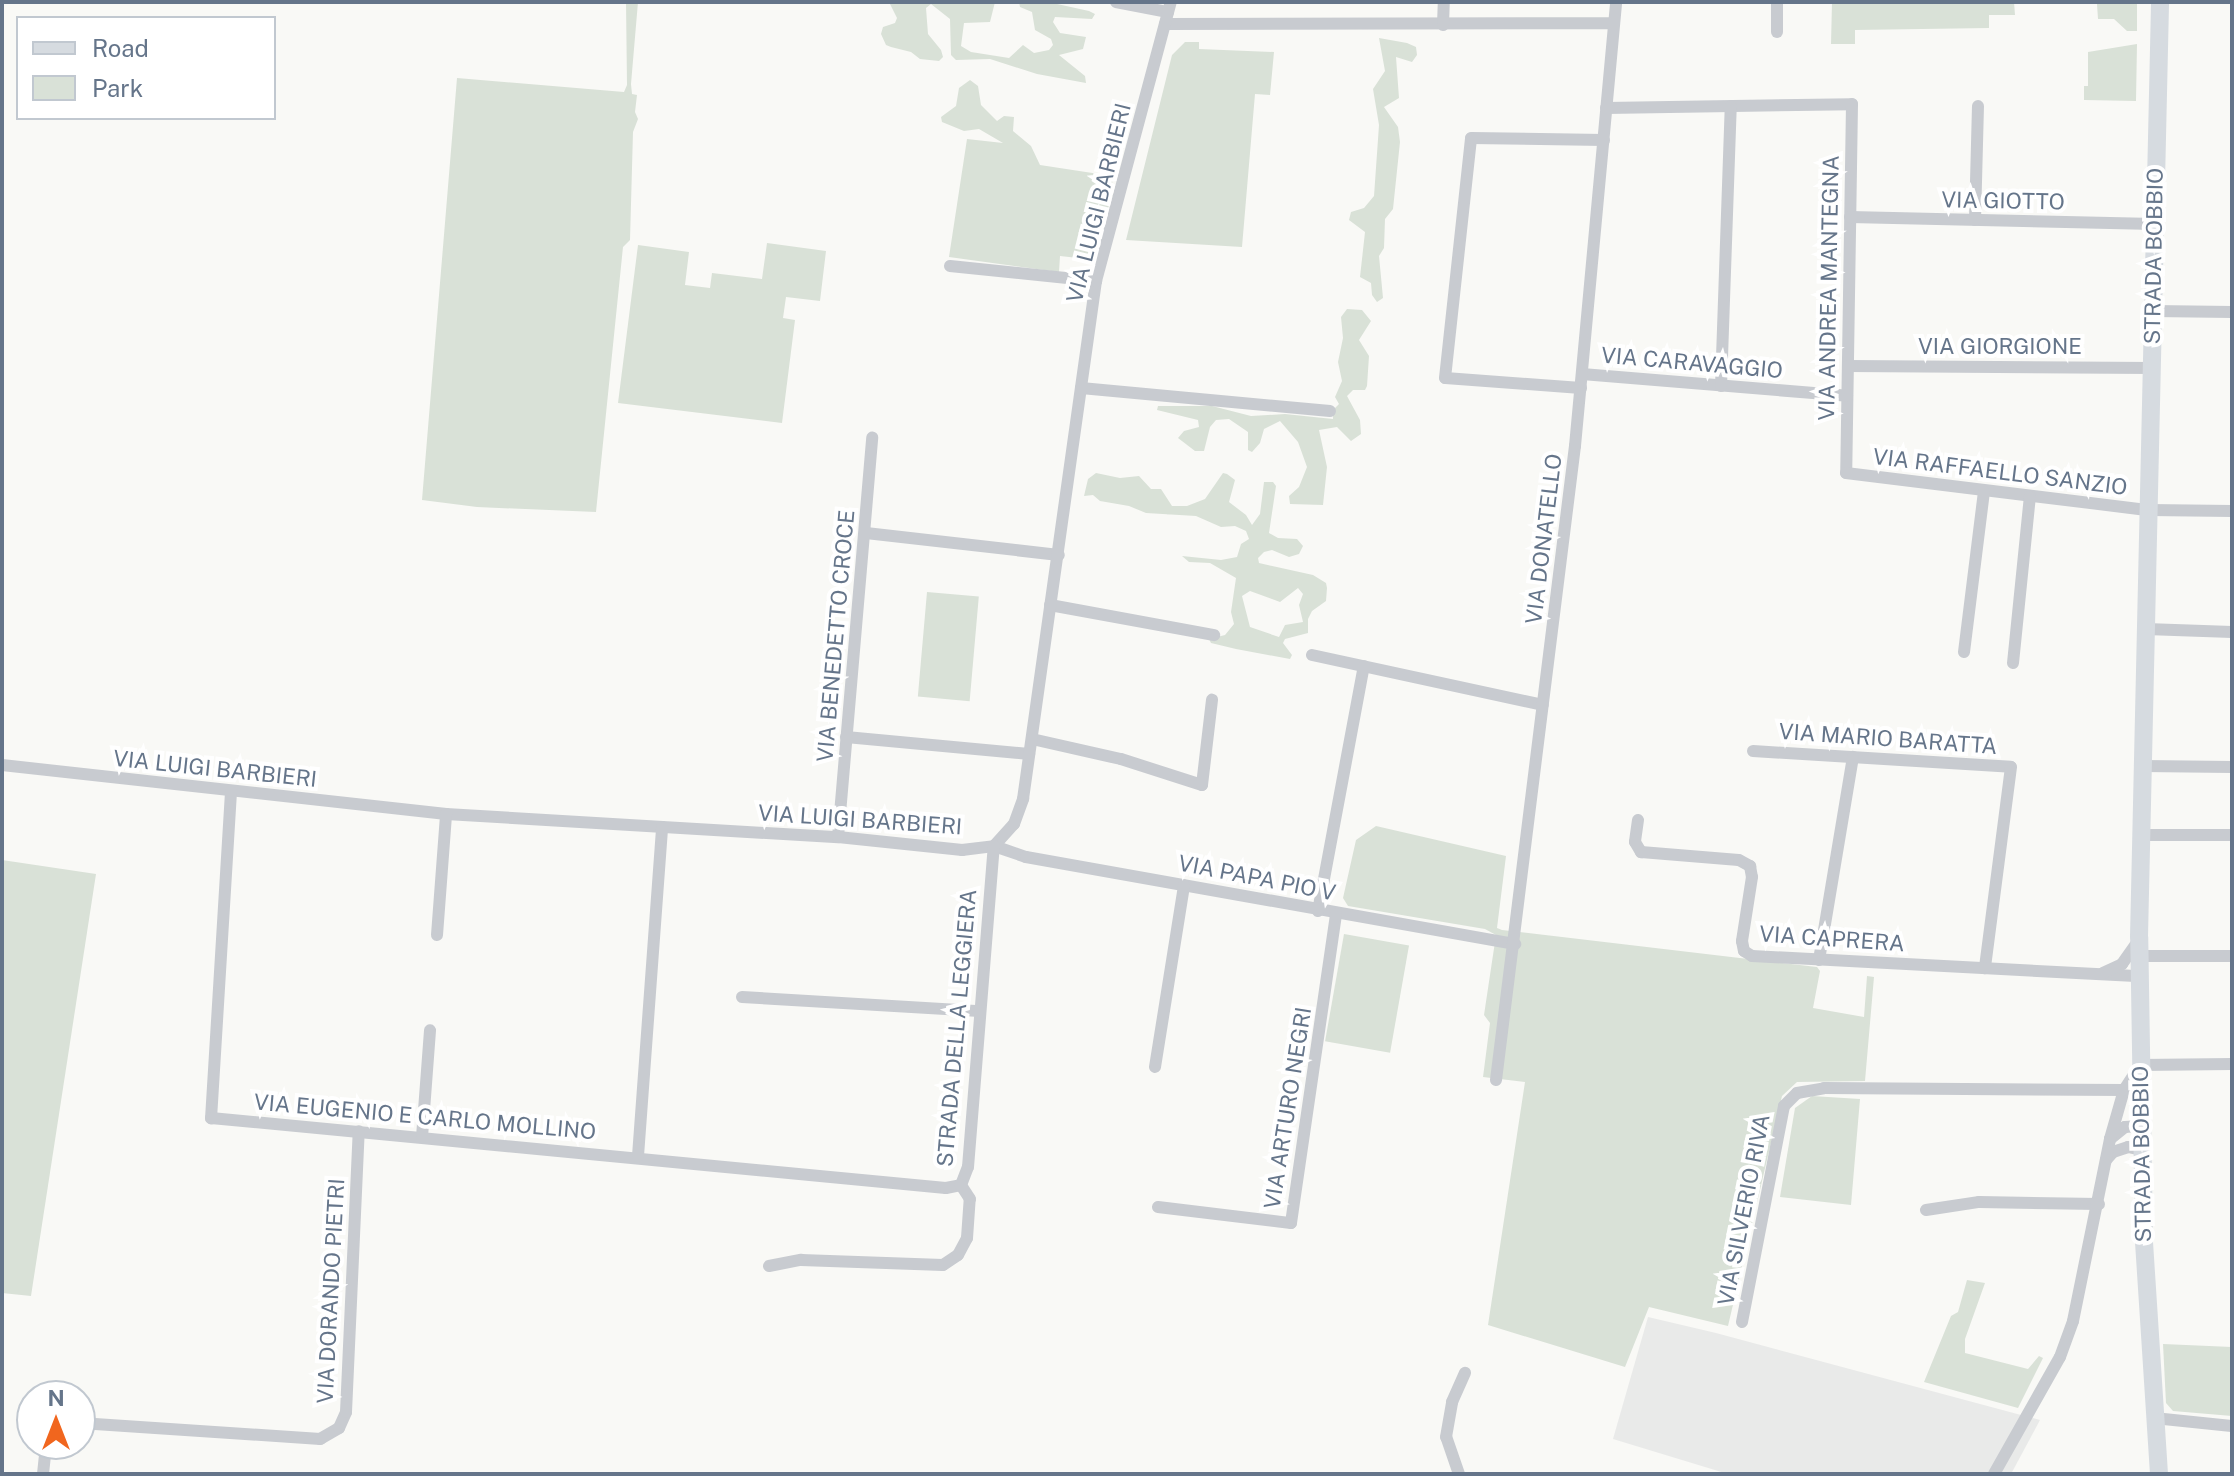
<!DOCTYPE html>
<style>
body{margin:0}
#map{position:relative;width:2234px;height:1476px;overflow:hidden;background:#f9f9f6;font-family:"Public Sans",sans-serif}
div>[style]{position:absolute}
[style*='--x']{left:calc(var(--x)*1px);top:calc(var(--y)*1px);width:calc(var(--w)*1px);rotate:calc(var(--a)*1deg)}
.built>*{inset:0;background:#e9eae9}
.green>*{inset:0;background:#d9e1d7;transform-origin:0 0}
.street>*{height:12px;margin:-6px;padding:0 6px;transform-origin:6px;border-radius:6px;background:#c8cbd0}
.secondary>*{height:18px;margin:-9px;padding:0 9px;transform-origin:9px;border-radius:9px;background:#d6dbe0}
span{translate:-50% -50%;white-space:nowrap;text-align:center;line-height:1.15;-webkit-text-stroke:8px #fff;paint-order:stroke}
.street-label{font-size:22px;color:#65758a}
.frame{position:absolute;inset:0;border:4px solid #65758a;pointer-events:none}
.legend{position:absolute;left:16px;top:16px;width:260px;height:104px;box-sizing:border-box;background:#fff;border:2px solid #c1c8d0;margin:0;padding:10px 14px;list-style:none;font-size:24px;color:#65758a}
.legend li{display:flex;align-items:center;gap:16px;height:40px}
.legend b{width:40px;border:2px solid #c1c8d0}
.north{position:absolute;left:16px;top:1380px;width:80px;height:80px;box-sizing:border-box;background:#fff;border:2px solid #c1c8d0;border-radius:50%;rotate:0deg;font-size:22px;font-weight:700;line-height:32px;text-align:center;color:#65758a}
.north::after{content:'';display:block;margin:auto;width:28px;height:36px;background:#f1661e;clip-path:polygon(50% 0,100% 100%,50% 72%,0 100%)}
</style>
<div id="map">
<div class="built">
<i style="clip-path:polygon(1648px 1317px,1716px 1333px,2040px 1420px,2011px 1474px,1728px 1474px,1613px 1439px)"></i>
</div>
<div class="green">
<i style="clip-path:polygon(626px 2px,638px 2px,631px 84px,632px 94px,637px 95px,635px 112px,638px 119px,633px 132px,630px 240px,623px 247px,596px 512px,477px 507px,422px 500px,457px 78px,624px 92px,627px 85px)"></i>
<i style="clip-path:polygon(889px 2px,995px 2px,990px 22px,964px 23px,961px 46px,971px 52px,1009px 58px,1023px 45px,1034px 53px,1049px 50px,1053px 45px,1051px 39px,1035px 30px,1032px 12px,1020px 7px,1019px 2px,1048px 2px,1089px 11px,1095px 14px,1092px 19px,1055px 17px,1053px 22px,1060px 33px,1086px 37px,1083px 49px,1059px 55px,1085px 76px,1086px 83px,1037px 74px,990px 59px,956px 60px,951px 55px,950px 19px,931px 4px,926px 8px,928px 34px,941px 50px,943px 57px,939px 61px,920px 59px,911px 52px,891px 47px,886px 45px,881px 34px,883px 27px,895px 23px,897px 18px)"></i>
<i style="clip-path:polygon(1832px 2px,2014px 2px,2015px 15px,1989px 15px,1989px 28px,1855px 30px,1855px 44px,1831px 44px)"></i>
<i style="clip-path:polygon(2083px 2px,2137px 2px,2137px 31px,2127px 31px,2114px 19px,2098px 19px,2097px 4px)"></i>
<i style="clip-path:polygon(1379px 38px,1407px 43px,1416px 47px,1417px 55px,1412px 62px,1396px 57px,1399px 98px,1384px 107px,1398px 127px,1400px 142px,1393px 209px,1385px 219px,1384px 248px,1379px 256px,1383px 298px,1377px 302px,1372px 295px,1371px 283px,1360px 277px,1365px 232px,1349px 220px,1351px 212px,1364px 208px,1374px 196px,1379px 125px,1373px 89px,1385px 71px)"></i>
<i style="clip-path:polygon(1185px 42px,1199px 42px,1199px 49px,1274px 52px,1270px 95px,1255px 94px,1242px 247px,1126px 240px,1172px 55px)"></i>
<i style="clip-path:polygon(2137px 44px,2136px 101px,2084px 100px,2084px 86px,2088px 86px,2088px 52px)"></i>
<i style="clip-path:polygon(970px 80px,978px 86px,981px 105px,997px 121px,1004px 116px,1014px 117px,1013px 131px,1031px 146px,1040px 165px,1112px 176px,1113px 196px,1087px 259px,1060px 256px,1059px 272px,949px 257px,967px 139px,1003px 143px,979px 129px,964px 131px,942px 122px,941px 117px,956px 106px,959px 88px)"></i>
<i style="clip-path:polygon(767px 243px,826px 251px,820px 301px,786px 297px,783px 318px,795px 320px,782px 423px,618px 403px,638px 245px,689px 252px,685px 285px,710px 288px,712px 273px,762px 279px)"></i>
<i style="clip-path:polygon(1347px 309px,1362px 310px,1371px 321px,1359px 340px,1369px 356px,1367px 386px,1365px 390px,1353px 390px,1347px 396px,1360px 420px,1361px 434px,1351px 441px,1337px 427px,1319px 430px,1327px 467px,1323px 505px,1290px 504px,1289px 496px,1299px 487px,1307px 467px,1298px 442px,1280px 421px,1264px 429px,1260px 443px,1252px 452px,1248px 450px,1248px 432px,1229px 419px,1216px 420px,1210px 427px,1204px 451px,1195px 451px,1178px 438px,1184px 431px,1199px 427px,1198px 420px,1157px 410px,1158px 406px,1212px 406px,1251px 416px,1285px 414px,1333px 419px,1333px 410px,1339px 404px,1335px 397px,1342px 381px,1338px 362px,1343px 338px,1341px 317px)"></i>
<i style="clip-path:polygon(evenodd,1096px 473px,1120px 478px,1139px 476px,1151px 489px,1161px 489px,1172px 506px,1187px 506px,1205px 499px,1223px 473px,1227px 474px,1235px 480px,1229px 502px,1246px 515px,1252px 525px,1260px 514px,1264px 482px,1273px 482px,1276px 486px,1269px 533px,1278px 538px,1297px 539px,1303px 546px,1299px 554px,1289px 557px,1272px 550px,1264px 552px,1258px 558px,1259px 563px,1313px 575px,1326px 583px,1327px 588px,1326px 601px,1312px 611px,1308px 619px,1308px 633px,1285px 639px,1283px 643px,1292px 655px,1290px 659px,1236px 649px,1211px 643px,1209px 639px,1225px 635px,1234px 624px,1231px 612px,1236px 578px,1210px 563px,1189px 562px,1182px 556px,1221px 560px,1237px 557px,1241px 544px,1249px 539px,1246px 531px,1235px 526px,1221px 527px,1196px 516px,1146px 513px,1129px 506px,1100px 501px,1093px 495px,1084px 496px,1088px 479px,1096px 473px,1298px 588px,1303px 594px,1299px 605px,1303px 622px,1285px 625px,1279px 637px,1250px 627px,1242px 596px,1250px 591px,1280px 602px,1298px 588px)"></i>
<i style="left:927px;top:592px;width:52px;height:105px;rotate:5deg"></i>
<i style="clip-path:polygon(1376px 826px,1506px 856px,1497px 928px,1502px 930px,1817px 967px,1820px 971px,1813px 1008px,1864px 1017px,1867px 976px,1874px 977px,1865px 1081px,1797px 1082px,1782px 1096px,1728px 1326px,1649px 1307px,1625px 1367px,1488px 1325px,1525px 1082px,1483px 1077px,1490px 1023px,1484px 1015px,1496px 935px,1485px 929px,1348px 906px,1343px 898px,1356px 840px)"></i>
<i style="clip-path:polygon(2px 860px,96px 874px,31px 1296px,2px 1293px)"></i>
<i style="left:1344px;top:934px;width:66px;height:109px;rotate:10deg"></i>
<i style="clip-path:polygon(1812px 1096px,1860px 1099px,1851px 1205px,1780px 1197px,1795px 1108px)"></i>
<i style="clip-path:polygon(1967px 1280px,1985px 1283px,1965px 1339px,1965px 1353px,2028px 1369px,2039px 1356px,2043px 1358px,2018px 1408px,1924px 1382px,1951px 1316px,1958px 1312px)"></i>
<i style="clip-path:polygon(2163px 1344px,2232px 1347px,2232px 1416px,2173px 1411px,2166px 1403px)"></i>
</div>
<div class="street">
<i style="--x:1116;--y:2;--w:53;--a:10.9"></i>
<i style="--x:1165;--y:24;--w:449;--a:-0.1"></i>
<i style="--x:1443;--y:25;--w:23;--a:-88"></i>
<i style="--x:1777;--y:32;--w:30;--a:-90"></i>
<i style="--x:1606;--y:108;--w:246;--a:-0.9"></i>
<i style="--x:1852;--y:104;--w:369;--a:90.9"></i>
<i style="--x:1846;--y:473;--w:305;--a:7"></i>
<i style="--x:2149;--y:510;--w:83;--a:0.7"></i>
<i style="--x:1850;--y:217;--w:305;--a:1.3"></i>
<i style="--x:1975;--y:220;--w:114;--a:-88.5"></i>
<i style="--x:950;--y:266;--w:147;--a:5.9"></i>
<i style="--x:2153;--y:311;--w:79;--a:0.7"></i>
<i style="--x:1848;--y:366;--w:304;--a:0.4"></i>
<i style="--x:1582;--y:374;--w:266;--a:4.7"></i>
<i style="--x:1721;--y:386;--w:280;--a:-88"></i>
<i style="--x:1081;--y:388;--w:250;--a:5.3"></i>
<i style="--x:1581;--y:388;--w:136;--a:-175.8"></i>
<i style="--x:1445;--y:378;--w:241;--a:-83.8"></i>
<i style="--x:1471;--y:138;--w:133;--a:0.9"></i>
<i style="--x:866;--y:533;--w:194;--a:6.5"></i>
<i style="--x:1050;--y:605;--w:167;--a:10.4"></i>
<i style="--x:2146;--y:629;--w:86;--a:2"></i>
<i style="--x:1964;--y:652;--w:161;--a:-82.9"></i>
<i style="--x:1312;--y:655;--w:236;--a:12.2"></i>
<i style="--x:2013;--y:663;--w:167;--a:-84.2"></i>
<i style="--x:846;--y:737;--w:184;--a:5.3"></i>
<i style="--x:1032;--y:739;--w:91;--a:12.7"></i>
<i style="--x:1121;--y:759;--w:85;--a:17.8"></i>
<i style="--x:1202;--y:785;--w:86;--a:-83.3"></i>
<i style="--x:1753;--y:751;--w:258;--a:3.5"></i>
<i style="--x:2011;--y:767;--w:203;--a:97.4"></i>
<i style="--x:2;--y:765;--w:447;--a:6.3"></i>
<i style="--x:446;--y:814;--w:393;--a:3.4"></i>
<i style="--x:838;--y:837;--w:125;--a:6"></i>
<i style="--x:962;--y:850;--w:32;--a:-7"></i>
<i style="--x:994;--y:846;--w:30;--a:-48"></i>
<i style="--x:1014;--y:824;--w:27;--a:-70"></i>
<i style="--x:1023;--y:799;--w:523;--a:-81.98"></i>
<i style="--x:1096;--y:281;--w:289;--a:-75"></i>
<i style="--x:2143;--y:766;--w:89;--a:0.6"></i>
<i style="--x:231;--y:792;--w:327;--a:93.5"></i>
<i style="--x:211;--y:1118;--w:738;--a:5.44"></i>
<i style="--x:946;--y:1188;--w:15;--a:-11"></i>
<i style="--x:1638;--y:820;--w:22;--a:98"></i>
<i style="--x:1635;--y:842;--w:12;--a:59"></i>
<i style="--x:1641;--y:852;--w:98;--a:4.7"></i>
<i style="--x:1739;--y:860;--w:13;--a:29"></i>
<i style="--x:1750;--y:866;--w:11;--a:80"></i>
<i style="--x:1752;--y:877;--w:65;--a:98.9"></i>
<i style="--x:1742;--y:941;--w:10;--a:79"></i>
<i style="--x:1744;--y:951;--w:9;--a:32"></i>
<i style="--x:1752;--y:956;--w:389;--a:3"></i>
<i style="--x:2141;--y:835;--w:91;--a:0"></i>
<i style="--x:838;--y:837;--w:401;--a:-85.1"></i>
<i style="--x:994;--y:846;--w:34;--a:19"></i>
<i style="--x:1026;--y:857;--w:497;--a:10.1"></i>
<i style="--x:1318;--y:911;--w:249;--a:-79.4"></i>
<i style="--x:437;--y:935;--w:121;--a:-85.7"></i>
<i style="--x:2139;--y:956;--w:93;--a:0"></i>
<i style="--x:1819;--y:960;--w:206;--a:-80.5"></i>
<i style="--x:2103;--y:973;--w:21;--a:-25"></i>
<i style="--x:2122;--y:964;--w:24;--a:-55"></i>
<i style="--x:742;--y:997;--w:238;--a:3.4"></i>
<i style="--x:1155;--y:1067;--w:184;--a:-80.9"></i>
<i style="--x:1496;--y:1080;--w:639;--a:-82.9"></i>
<i style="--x:1575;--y:446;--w:446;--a:-84.7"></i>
<i style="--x:422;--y:1137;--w:107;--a:-85.7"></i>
<i style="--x:2110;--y:1139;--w:19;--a:-39"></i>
<i style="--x:2125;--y:1127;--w:16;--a:-4"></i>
<i style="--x:638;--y:1156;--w:330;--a:-85.8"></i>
<i style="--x:2106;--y:1160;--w:11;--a:-49"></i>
<i style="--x:2113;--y:1152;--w:16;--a:-18"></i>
<i style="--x:2128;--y:1147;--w:14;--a:12"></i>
<i style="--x:961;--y:1185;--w:19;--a:-69"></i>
<i style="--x:968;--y:1167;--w:322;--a:-85.4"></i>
<i style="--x:1158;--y:1207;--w:134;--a:6.9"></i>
<i style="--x:1291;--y:1223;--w:312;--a:-81.7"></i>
<i style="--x:1926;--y:1210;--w:54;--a:-8.6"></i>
<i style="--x:1979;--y:1202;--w:120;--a:1"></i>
<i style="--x:769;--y:1266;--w:33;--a:-11"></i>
<i style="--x:801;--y:1260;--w:142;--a:2"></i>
<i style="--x:943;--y:1265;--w:18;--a:-34"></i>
<i style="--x:958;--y:1255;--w:19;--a:-62"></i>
<i style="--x:967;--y:1238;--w:39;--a:-86"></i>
<i style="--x:970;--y:1199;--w:17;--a:-123"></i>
<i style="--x:1742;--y:1322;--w:220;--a:-79"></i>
<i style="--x:1784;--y:1106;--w:18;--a:-45"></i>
<i style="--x:1797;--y:1093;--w:27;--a:-10"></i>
<i style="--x:1824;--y:1088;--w:300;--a:0.4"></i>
<i style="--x:2154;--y:1418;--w:78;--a:5.9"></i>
<i style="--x:80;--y:1423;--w:241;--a:3.8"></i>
<i style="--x:320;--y:1439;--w:22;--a:-30"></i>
<i style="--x:339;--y:1428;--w:17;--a:-66"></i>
<i style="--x:346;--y:1412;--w:281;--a:-87.4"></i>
<i style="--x:43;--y:1474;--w:30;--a:-84"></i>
<i style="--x:1459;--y:1474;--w:39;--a:-109"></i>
<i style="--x:1446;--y:1437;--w:36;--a:-80"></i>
<i style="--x:1452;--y:1402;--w:32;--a:-66"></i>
<i style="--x:1994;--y:1474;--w:134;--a:-60.6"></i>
<i style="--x:2060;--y:1357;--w:38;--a:-70"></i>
<i style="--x:2073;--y:1321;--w:186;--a:-78.5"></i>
<i style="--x:2110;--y:1139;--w:51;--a:-74.1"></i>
<i style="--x:2124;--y:1090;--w:30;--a:-57"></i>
<i style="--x:2140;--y:1065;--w:92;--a:-0.6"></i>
</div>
<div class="secondary">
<i style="--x:2159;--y:1474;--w:234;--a:-93.7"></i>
<i style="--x:2144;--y:1240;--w:303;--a:-90.9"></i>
<i style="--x:2139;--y:937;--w:935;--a:-88.71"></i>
</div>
<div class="street-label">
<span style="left:2003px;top:201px;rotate:1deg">VIA GIOTTO</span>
<span style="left:1099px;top:203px;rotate:-76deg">VIA LUIGI BARBIERI</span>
<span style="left:2154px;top:256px;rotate:-89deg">STRADA BOBBIO</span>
<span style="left:1829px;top:288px;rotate:-89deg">VIA ANDREA MANTEGNA</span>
<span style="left:2000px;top:347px">VIA GIORGIONE</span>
<span style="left:1692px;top:363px;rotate:5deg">VIA CARAVAGGIO</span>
<span style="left:2000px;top:472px;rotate:7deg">VIA RAFFAELLO SANZIO</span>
<span style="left:1544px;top:539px;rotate:-83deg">VIA DONATELLO</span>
<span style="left:836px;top:636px;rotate:-85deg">VIA BENEDETTO CROCE</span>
<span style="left:1888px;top:739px;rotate:4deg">VIA MARIO BARATTA</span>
<span style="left:215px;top:769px;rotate:6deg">VIA LUIGI BARBIERI</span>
<span style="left:860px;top:820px;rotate:4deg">VIA LUIGI BARBIERI</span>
<span style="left:1257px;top:878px;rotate:11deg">VIA PAPA PIO V</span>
<span style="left:1832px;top:939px;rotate:4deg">VIA CAPRERA</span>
<span style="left:957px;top:1028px;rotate:-85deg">STRADA DELLA LEGGIERA</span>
<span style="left:1288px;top:1108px;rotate:-81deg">VIA ARTURO NEGRI</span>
<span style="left:425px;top:1117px;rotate:5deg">VIA EUGENIO E CARLO MOLLINO</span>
<span style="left:2142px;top:1154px;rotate:-91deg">STRADA BOBBIO</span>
<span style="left:1744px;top:1210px;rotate:-79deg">VIA SILVERIO RIVA</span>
<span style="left:331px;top:1291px;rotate:-87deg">VIA DORANDO PIETRI</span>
</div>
<div class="frame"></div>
<ul class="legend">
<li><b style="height:10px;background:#d6dbe0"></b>Road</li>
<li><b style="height:22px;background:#d9e1d7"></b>Park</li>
</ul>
<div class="north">N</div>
</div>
